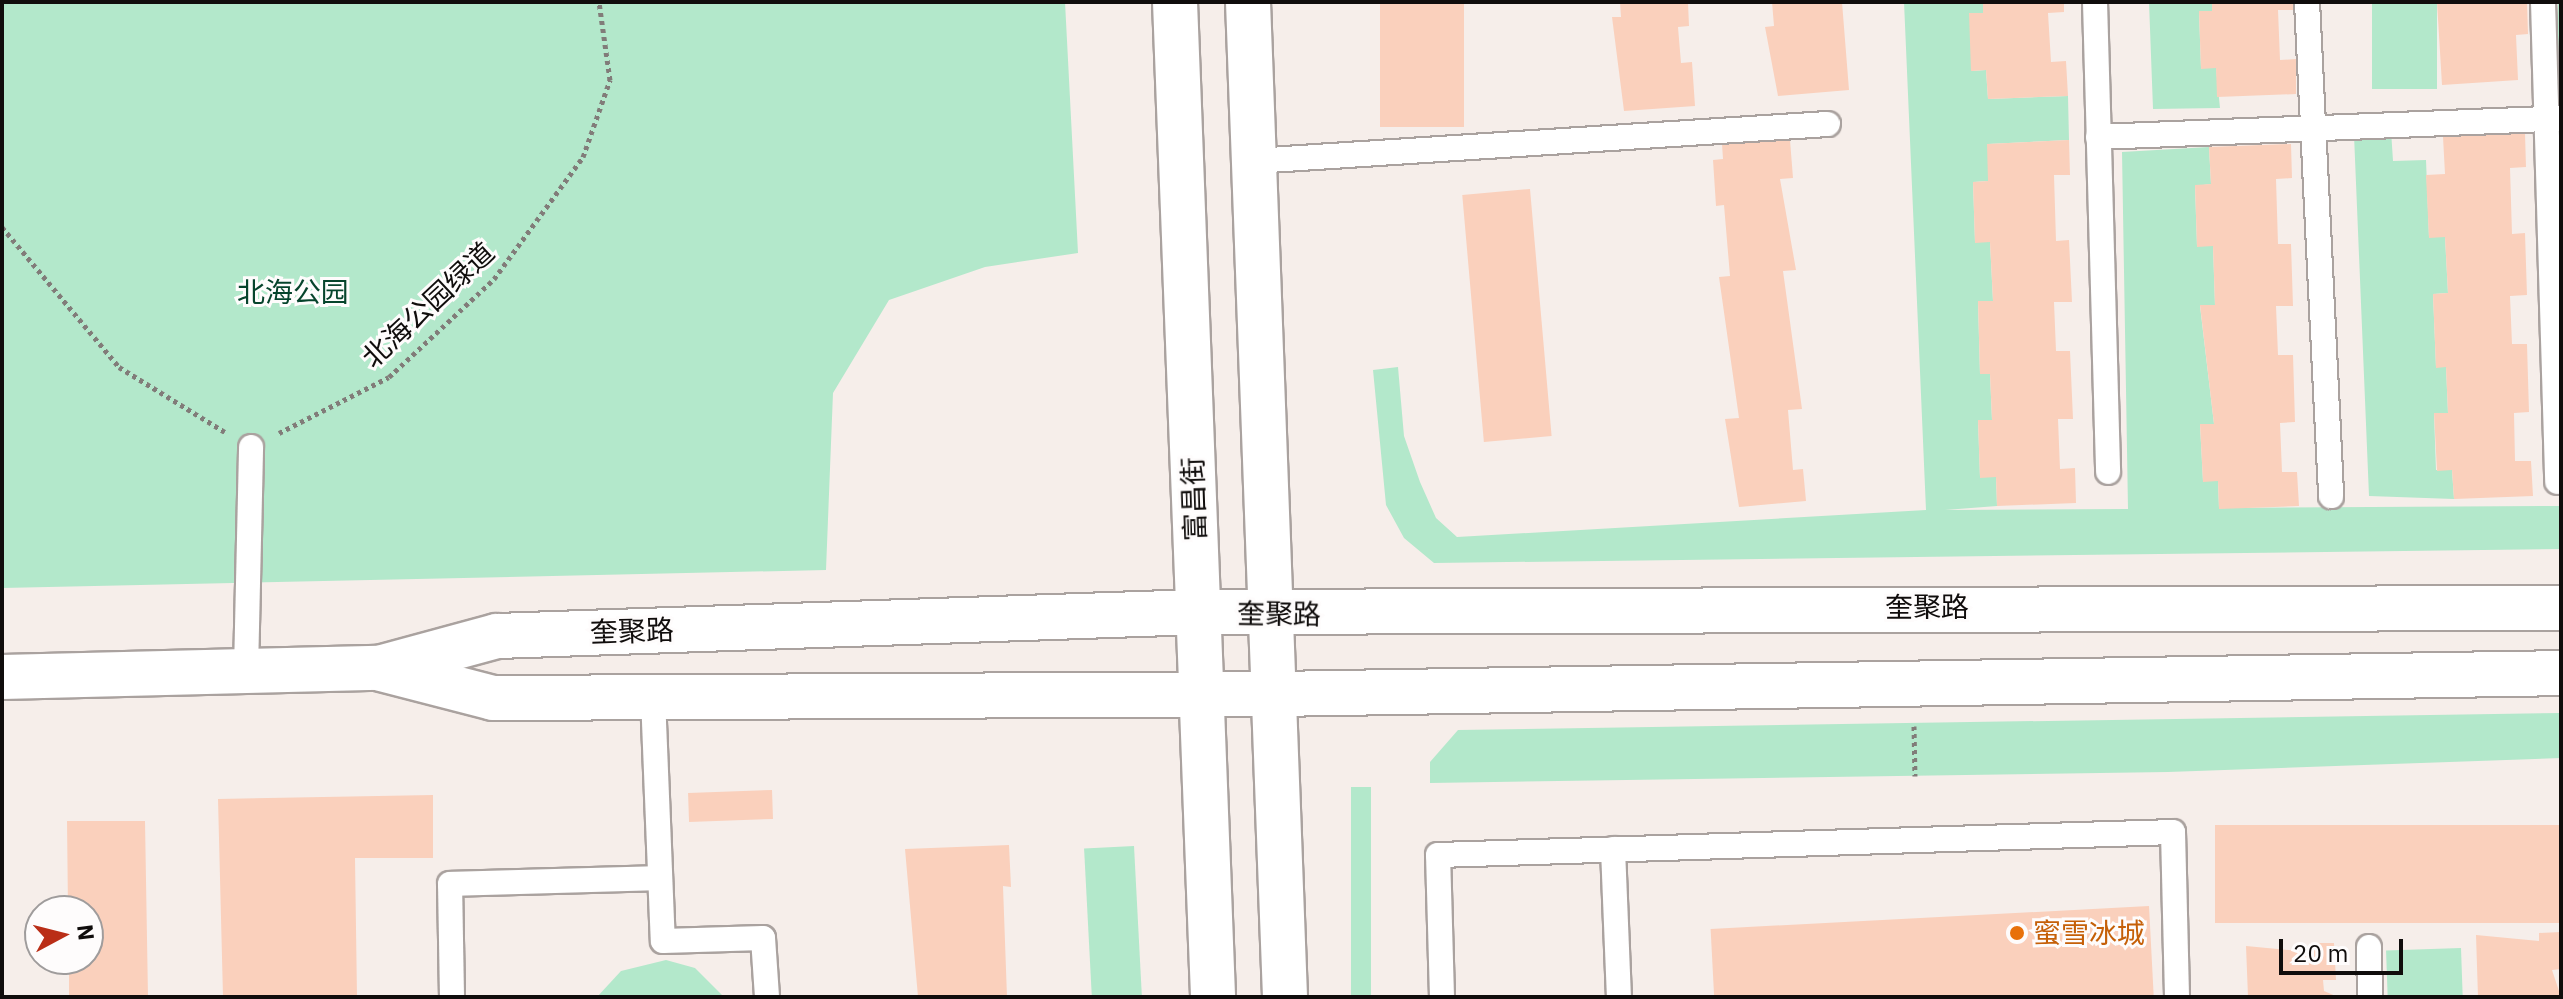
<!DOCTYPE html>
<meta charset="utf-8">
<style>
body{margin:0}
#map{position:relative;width:2563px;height:999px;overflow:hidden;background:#f6eeea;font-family:"IBM Plex Sans","Noto Sans SC",sans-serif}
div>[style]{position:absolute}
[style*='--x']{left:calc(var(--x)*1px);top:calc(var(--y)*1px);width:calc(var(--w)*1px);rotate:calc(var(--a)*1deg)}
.green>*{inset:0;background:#b3e8cb;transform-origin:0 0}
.building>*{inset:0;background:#fad0bc;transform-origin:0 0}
.path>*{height:5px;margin-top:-2.5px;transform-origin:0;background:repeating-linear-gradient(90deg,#817c79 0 4px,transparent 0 8px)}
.roads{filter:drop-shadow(2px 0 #aaa29f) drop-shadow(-2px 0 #aaa29f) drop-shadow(0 2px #aaa29f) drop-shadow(0 -2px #aaa29f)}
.service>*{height:24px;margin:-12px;padding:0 12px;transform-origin:12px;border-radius:12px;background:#fff}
.tertiary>*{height:44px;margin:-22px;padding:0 22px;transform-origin:22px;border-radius:22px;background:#fff}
.primary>*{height:44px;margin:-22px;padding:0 22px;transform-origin:22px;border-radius:22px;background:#fff}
.dots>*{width:22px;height:22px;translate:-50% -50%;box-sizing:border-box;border:4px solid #fefcfc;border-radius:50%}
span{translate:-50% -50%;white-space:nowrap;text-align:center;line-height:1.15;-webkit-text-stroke:6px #fefcfc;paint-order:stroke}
.park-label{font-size:28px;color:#06442c}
.street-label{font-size:28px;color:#100d0c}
.food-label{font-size:28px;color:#c56008}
.left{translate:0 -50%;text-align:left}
.frame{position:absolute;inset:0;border:4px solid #100d0c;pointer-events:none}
.north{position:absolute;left:24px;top:895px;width:80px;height:80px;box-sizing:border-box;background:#fefcfc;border:2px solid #9f9c9c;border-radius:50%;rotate:83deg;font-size:22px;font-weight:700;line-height:32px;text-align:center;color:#100d0c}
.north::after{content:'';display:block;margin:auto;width:28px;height:36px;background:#ba2e17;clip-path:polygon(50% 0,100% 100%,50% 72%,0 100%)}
.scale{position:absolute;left:2279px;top:939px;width:124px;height:36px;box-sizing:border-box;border:4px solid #100d0c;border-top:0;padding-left:10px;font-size:24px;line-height:28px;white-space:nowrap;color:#100d0c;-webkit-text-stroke:6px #fefcfc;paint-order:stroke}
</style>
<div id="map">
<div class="green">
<i style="clip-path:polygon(2px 2px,1065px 2px,1078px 253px,985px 267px,889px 300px,833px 393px,826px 570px,2px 588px)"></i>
<i style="clip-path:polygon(1904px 2px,1983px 2px,1983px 13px,1970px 13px,1972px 71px,1986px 70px,1988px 99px,2068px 96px,2069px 140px,1988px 144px,1988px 181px,1973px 182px,1975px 242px,1990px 242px,1993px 301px,1978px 302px,1980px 374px,1990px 374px,1992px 420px,1978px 420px,1980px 477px,1996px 477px,1997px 506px,1945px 510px,2128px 509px,2122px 152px,2209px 147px,2211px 184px,2195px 186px,2197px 246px,2213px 246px,2215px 305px,2200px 306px,2214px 424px,2200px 425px,2203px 481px,2218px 481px,2219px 508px,2561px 506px,2561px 549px,1434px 563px,1404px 538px,1386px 505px,1373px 370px,1398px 367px,1404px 436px,1420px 482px,1436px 518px,1457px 537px,1926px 510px)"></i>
<i style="clip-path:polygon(2149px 2px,2212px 2px,2212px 11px,2199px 12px,2201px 68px,2216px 68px,2220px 108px,2153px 109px)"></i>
<i style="left:2372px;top:2px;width:65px;height:87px"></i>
<i style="clip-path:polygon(2558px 2px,2561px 2px,2561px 77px,2557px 71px)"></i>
<i style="clip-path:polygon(2391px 130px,2393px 161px,2426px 160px,2429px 237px,2445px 237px,2448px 293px,2433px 294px,2436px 367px,2446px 367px,2448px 413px,2434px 414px,2436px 470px,2452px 470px,2454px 499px,2369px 496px,2354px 135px)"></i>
<i style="clip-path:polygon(2561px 713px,2561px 758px,2168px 772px,1430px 783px,1430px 762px,1458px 730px)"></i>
<i style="left:1351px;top:787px;width:20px;height:210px"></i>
<i style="left:1134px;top:846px;width:151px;height:50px;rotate:87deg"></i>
<i style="left:2461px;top:948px;width:49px;height:75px;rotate:88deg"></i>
<i style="clip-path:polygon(666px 960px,695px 968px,724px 997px,597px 997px,621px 971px)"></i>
</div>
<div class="building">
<i style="left:1380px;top:2px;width:84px;height:125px"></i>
<i style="clip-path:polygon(1620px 2px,1688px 2px,1689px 26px,1678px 27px,1681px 63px,1692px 62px,1695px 106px,1624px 111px,1612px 17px,1621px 17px)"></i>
<i style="clip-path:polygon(1772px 2px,1842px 2px,1849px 90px,1778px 96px,1765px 27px,1774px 26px)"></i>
<i style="clip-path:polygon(1983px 2px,2064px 2px,2064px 12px,2048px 13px,2051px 62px,2066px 61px,2068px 96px,1988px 99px,1986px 70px,1971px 71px,1969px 13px,1983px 13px)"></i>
<i style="clip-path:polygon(2212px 2px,2293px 2px,2294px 10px,2278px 10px,2280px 60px,2296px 59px,2296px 94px,2217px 97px,2216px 68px,2201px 69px,2199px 11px,2212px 11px)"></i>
<i style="clip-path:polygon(2437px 2px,2527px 2px,2528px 34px,2516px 35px,2518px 80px,2442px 85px)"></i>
<i style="clip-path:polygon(2525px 133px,2526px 167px,2510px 168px,2512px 234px,2525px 233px,2527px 295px,2510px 296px,2512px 344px,2527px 344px,2529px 412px,2514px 413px,2515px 461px,2531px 461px,2533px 496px,2454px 499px,2452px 470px,2437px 471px,2434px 413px,2448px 413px,2446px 367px,2436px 368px,2433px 294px,2448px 293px,2445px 237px,2429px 238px,2426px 175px,2445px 174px,2443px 137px)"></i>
<i style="clip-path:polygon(1790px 140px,1793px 178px,1780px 179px,1796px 270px,1783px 271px,1802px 409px,1788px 410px,1793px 470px,1803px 469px,1806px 501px,1739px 507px,1725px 419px,1739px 418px,1719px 277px,1730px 276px,1724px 205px,1716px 206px,1713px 160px,1723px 159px,1722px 144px)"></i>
<i style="clip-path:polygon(2069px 140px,2070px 175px,2054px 175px,2056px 241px,2069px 240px,2072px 302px,2054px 302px,2056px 351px,2070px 351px,2073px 419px,2058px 419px,2060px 469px,2075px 468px,2076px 503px,1997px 506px,1996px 477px,1980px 478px,1978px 420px,1992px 420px,1990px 374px,1980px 374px,1978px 301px,1993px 301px,1990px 242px,1975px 243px,1973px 182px,1988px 181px,1987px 144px)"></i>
<i style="clip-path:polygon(2291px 144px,2292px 178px,2276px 179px,2278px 244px,2291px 244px,2293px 306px,2276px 306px,2278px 355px,2293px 355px,2295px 422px,2280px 423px,2282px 472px,2297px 472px,2299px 506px,2219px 509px,2218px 481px,2203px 482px,2200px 424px,2214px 424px,2200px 305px,2215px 305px,2213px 246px,2197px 247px,2195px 185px,2211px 184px,2209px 147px)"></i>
<i style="left:1530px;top:189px;width:248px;height:68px;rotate:85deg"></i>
<i style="left:772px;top:790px;width:29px;height:84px;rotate:88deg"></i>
<i style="clip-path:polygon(433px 795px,433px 858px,355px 858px,357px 997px,223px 997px,218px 799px)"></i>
<i style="clip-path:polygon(67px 821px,145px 821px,148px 997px,69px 997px,69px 959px,88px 959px,88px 911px,68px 911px)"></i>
<i style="left:2561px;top:825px;width:98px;height:346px;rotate:90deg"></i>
<i style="clip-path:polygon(1009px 845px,1011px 887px,1003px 886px,1007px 997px,918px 997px,905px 849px)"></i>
<i style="left:2149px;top:906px;width:91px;height:439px;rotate:87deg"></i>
<i style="clip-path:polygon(2561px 932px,2561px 969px,2552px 970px,2561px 997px,2478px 997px,2476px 935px,2539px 941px,2539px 933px)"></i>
<i style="clip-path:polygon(2310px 943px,2334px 943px,2336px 980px,2323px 980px,2324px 991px,2338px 997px,2248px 997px,2246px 946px,2310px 952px)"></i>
</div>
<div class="path">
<i style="--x:2;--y:227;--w:182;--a:50.1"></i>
<i style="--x:119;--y:367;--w:124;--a:31.5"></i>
<i style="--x:279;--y:433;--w:123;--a:-27"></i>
<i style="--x:389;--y:377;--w:144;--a:-43"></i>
<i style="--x:494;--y:279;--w:151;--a:-53.9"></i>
<i style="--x:583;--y:157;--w:82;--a:-70.7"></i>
<i style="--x:610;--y:80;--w:79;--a:-98"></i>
<i style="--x:1914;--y:726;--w:50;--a:88.9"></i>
</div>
<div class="roads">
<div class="service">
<i style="--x:2095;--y:2;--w:470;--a:88.4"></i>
<i style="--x:2307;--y:2;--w:495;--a:87.2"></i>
<i style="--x:2543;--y:2;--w:480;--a:88.3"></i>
<i style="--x:2098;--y:137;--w:463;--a:-2.3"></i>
<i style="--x:1254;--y:161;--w:575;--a:-3.69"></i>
<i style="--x:246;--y:671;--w:224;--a:-88.7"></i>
<i style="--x:653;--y:697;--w:244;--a:87.7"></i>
<i style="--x:663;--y:941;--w:100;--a:-1.7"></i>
<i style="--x:763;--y:938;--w:59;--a:86.1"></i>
<i style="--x:1613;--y:849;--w:148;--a:87.7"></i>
<i style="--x:2369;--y:947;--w:50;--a:88.9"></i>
<i style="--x:452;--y:997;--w:113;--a:-91"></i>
<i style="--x:450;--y:884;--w:210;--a:-1.6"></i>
<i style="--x:1442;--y:997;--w:142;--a:-91.6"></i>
<i style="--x:1438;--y:855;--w:735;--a:-1.79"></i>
<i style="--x:2173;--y:832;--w:165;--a:88.6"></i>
</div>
<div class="tertiary">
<i style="--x:381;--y:669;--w:116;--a:14.5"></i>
<i style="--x:493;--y:698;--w:781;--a:-0.29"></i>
<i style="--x:1274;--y:694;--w:1287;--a:-0.93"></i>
<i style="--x:2;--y:677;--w:377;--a:-1.4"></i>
<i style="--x:379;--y:668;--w:122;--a:-15.2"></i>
<i style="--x:497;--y:636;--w:701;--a:-1.96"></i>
<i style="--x:1198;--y:612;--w:1363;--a:-0.17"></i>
</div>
<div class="primary">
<i style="--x:1175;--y:2;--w:996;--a:87.81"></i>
<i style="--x:1248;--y:2;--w:996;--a:87.87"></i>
</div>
</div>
<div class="dots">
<i style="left:2017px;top:933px;background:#e8710a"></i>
</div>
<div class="park-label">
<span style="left:293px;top:292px">北海公园</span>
</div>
<div class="street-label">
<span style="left:428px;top:305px;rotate:-43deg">北海公园绿道</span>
<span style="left:1194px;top:499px;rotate:-92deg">富昌街</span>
<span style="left:1927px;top:607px">奎聚路</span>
<span style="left:1279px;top:614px;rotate:1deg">奎聚路</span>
<span style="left:632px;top:631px;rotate:-2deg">奎聚路</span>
</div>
<div class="food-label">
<span class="left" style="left:2033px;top:933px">蜜雪冰城</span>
</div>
<div class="frame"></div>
<div class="north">N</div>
<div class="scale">20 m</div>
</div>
